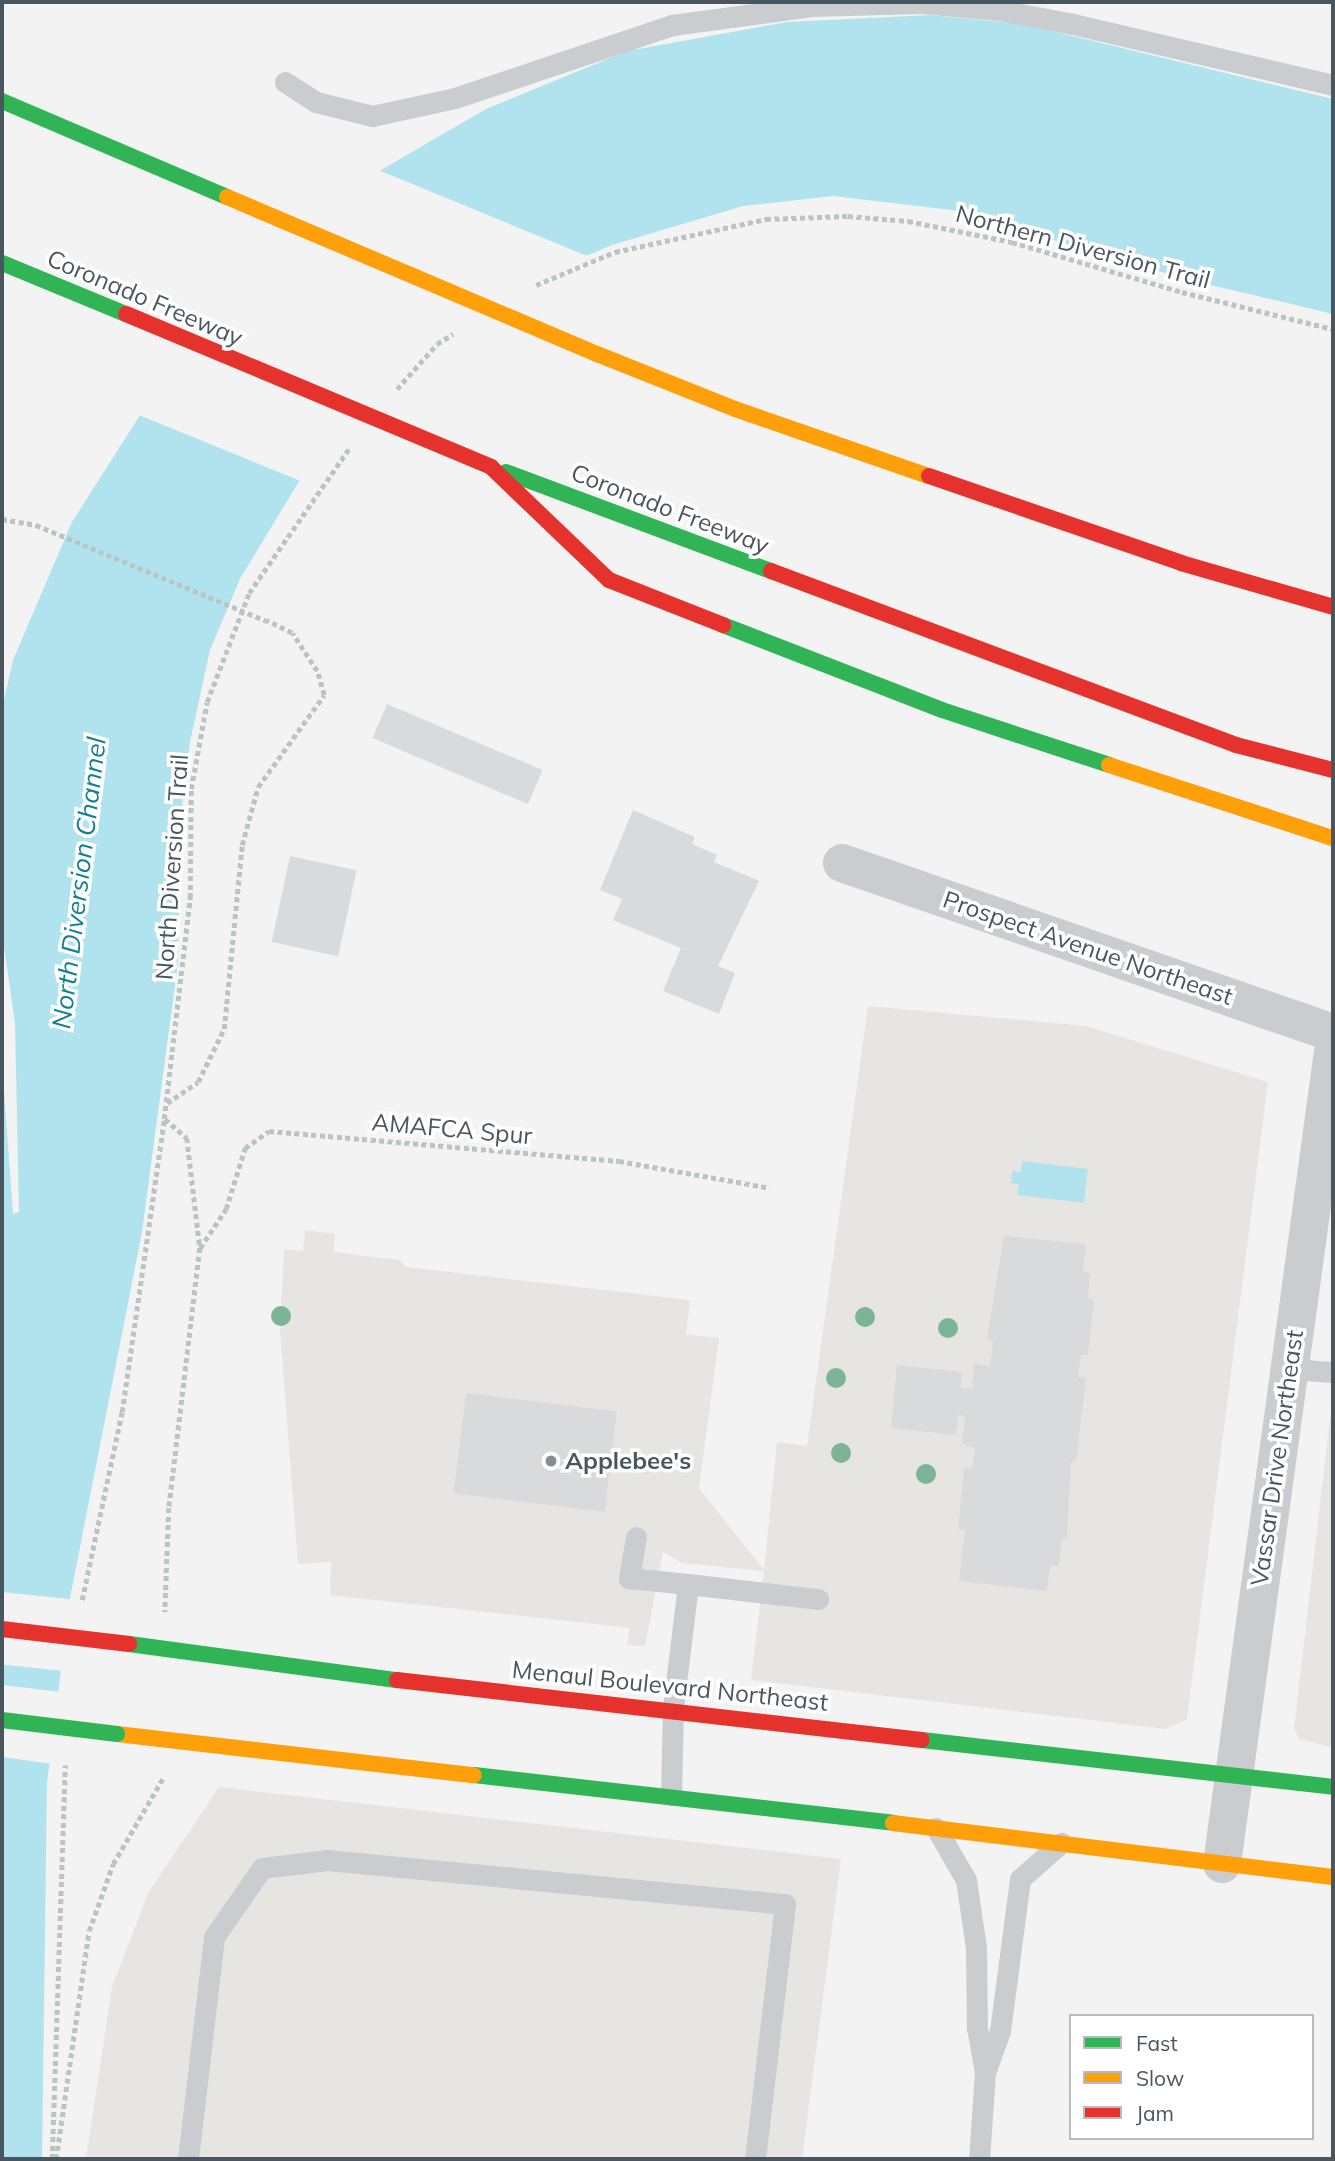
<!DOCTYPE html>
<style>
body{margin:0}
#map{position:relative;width:1335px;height:2161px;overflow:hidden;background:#f3f3f3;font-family:Mulish,sans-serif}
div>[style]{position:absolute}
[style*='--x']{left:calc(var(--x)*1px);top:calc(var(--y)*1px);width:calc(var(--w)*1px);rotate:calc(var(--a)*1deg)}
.commercial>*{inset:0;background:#e7e5e2}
.water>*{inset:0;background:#b0e3ed}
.pier>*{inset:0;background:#f3f3f3;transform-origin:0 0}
.building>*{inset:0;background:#d9dadb;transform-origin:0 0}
.path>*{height:4.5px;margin-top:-2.25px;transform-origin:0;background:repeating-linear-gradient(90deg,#bac5c1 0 5px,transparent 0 8.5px)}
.lane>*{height:21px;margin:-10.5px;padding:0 10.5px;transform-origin:10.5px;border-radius:10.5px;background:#cacdcf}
.street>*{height:38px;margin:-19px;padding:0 19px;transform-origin:19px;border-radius:19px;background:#cacdcf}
.fast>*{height:16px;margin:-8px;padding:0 8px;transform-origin:8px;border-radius:8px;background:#30b455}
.slow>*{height:16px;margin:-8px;padding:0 8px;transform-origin:8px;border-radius:8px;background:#ff9f0a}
.jam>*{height:16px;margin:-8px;padding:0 8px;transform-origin:8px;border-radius:8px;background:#e5322d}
.path-bridge>*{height:4.5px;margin-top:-2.25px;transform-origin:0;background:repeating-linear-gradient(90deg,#bac5c1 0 5px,transparent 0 8.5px)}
.fast-bridge>*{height:16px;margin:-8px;padding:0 8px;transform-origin:8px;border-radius:8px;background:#30b455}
.slow-bridge>*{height:16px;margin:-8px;padding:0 8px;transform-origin:8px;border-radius:8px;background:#ff9f0a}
.jam-bridge>*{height:16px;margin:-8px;padding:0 8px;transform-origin:8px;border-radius:8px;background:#e5322d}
.trees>*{width:20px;height:20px;margin:-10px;border-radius:50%;background:#7db495}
.dots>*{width:19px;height:19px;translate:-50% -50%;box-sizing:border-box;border:4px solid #fff;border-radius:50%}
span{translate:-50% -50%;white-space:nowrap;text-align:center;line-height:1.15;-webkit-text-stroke:7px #fff;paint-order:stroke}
.street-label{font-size:24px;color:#4a565f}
.poi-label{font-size:24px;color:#4a565f;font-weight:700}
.left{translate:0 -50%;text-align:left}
.water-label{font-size:26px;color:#128093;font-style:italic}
.frame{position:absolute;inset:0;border:4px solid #4a565f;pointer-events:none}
.legend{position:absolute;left:1069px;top:2014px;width:245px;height:126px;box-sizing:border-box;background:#fff;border:2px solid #b7bbbf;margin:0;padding:9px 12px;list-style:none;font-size:21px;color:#4a565f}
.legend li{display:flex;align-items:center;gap:14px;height:35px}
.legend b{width:35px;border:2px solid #b7bbbf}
</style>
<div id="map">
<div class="commercial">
<i style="clip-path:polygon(868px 1006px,1086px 1026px,1268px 1082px,1187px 1719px,1166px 1729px,751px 1680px,764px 1571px,682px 1563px,663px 1552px,645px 1646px,627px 1645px,630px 1628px,330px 1595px,331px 1562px,298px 1564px,280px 1330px,284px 1249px,303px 1251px,305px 1230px,335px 1234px,334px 1252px,400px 1260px,406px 1267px,690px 1300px,686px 1334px,719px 1338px,699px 1488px,764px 1570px,777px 1442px,807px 1446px)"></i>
<i style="clip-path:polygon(1333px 1393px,1333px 1748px,1299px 1739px,1294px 1728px)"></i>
<i style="clip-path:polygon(219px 1787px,841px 1859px,802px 2159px,86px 2159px,112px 1987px,148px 1893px)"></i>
</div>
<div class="water">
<i style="clip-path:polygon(930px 15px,1023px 24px,1333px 99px,1333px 314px,1185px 279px,952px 210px,833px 196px,743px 206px,612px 245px,493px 295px,401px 350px,327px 435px,240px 579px,210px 650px,190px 742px,180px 823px,178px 963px,142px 1232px,70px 1598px,47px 1783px,42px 2159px,2px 2159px,2px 1063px,13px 1214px,19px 1212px,15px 1023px,2px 933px,2px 709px,13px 660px,72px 522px,202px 318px,257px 252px,381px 170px,486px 109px,627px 51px,787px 22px)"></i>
<i style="clip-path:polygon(1022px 1161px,1088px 1169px,1084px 1203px,1017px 1195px,1019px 1184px,1011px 1183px,1012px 1171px,1021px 1172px)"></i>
</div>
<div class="pier">
<i style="clip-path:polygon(376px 169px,592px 258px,495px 298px,403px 353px,330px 437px,303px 482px,134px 413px,199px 316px,255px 250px)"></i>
<i style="left:2px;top:1592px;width:72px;height:72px;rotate:6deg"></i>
<i style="clip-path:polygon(2px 1685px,62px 1692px,53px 1764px,2px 1757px)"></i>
</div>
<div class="building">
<i style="left:387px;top:704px;width:169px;height:37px;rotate:23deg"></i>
<i style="clip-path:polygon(633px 810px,695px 837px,692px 844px,717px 855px,714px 862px,759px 881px,718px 966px,735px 973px,719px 1014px,663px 991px,681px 948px,613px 920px,622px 899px,600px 890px)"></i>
<i style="left:290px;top:856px;width:68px;height:88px;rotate:12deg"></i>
<i style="clip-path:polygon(1004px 1236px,1086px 1244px,1083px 1272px,1090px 1273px,1088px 1299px,1094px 1300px,1088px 1355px,1081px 1355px,1078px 1377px,1086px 1378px,1076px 1462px,1071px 1461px,1067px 1538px,1062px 1539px,1059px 1566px,1050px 1565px,1047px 1591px,959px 1581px,965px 1530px,958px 1529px,964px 1468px,972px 1469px,975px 1449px,962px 1443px,965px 1416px,958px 1415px,956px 1435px,891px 1428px,897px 1365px,962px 1372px,961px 1388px,972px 1389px,974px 1364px,990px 1366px,993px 1340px,987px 1339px)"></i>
<i style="left:466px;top:1393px;width:152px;height:101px;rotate:7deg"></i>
</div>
<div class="path">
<i style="--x:536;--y:285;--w:86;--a:-22.7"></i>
<i style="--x:615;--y:252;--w:155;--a:-12.3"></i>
<i style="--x:766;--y:219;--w:82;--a:-2.1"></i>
<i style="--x:848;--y:216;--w:60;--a:4.8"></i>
<i style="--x:908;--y:221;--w:106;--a:11.4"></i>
<i style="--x:1012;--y:242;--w:177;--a:16.4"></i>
<i style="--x:1182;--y:292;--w:155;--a:13.8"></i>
<i style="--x:397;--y:389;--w:60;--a:-48.4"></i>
<i style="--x:437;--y:344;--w:19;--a:-32"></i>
<i style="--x:2;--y:519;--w:35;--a:10"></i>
<i style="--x:167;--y:1103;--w:37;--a:-34"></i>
<i style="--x:198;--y:1082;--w:59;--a:-63.9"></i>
<i style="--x:224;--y:1029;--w:185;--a:-84.4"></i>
<i style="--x:242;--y:845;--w:60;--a:-74.6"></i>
<i style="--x:258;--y:787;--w:113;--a:-54.3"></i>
<i style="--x:324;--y:695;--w:25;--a:-106"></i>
<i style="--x:317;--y:671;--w:45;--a:-123.3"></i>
<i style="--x:292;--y:633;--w:28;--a:-154"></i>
<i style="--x:165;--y:1119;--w:29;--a:41"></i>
<i style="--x:187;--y:1138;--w:111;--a:83.3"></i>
<i style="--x:200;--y:1248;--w:262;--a:96.8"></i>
<i style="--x:169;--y:1508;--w:104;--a:92.2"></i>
<i style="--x:200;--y:1248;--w:47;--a:-56.3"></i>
<i style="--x:226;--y:1209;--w:64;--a:-72.7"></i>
<i style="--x:245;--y:1148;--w:29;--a:-35"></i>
<i style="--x:269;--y:1131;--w:351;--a:4.9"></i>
<i style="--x:619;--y:1161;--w:153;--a:10.1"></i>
<i style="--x:82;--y:1600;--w:192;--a:-78"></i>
<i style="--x:122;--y:1412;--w:296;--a:-81.8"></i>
<i style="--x:164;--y:1119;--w:223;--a:-83.3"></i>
<i style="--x:190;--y:898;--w:109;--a:-89.5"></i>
<i style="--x:191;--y:789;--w:88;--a:-79.6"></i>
<i style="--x:207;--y:702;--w:117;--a:-68.9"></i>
<i style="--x:249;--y:593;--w:178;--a:-55.3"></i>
<i style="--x:52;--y:2159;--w:394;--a:-88.1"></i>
<i style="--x:56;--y:2159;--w:230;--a:-81.8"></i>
<i style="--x:89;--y:1931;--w:71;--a:-70.3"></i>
<i style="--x:113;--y:1864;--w:99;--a:-59.8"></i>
</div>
<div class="lane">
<i style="--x:285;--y:82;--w:37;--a:33"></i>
<i style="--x:316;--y:102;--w:58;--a:14"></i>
<i style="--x:372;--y:116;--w:85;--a:-12.2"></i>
<i style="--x:455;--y:98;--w:229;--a:-18.6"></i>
<i style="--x:672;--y:25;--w:141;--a:-7.7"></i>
<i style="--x:812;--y:6;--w:110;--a:-1.6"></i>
<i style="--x:922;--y:3;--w:77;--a:5.2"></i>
<i style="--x:999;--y:10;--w:75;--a:10.7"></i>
<i style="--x:1073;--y:24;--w:267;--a:13.2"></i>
<i style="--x:1290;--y:1369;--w:43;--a:4"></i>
<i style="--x:636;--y:1537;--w:42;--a:99.7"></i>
<i style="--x:629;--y:1578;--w:59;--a:5.8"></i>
<i style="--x:671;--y:1795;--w:87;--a:-88.7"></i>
<i style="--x:673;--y:1708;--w:125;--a:-83.1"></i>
<i style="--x:688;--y:1584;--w:131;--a:6.6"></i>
<i style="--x:936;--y:1828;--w:60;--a:60"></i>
<i style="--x:966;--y:1880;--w:69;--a:81.6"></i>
<i style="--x:976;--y:1948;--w:80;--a:89.3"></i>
<i style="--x:977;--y:2028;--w:45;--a:79.7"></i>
<i style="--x:985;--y:2072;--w:87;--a:93.9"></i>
<i style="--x:986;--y:2070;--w:41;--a:-70.3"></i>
<i style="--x:1000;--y:2031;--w:153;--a:-82.5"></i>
<i style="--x:1020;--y:1879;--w:55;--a:-41.3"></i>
<i style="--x:188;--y:2159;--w:224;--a:-83.3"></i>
<i style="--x:214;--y:1937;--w:84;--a:-55.2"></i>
<i style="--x:262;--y:1868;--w:65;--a:-7"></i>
<i style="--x:327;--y:1860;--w:460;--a:5.5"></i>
<i style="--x:785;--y:1904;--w:257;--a:96.7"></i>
</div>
<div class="street">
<i style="--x:842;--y:863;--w:520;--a:19.1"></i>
<i style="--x:1222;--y:1864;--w:820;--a:-82.22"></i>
</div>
<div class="fast">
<i style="--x:2;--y:101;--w:245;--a:23.1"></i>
<i style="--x:2;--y:263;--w:134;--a:22.4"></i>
<i style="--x:506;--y:472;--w:283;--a:20.5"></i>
<i style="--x:723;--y:625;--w:235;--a:21.2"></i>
<i style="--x:942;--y:710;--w:176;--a:18.2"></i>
<i style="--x:129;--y:1644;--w:270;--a:7.7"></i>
<i style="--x:922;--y:1740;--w:414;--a:6.5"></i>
<i style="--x:474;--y:1775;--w:422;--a:6.5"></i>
</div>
<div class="slow">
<i style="--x:597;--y:354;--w:149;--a:21.7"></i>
<i style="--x:735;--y:409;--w:205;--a:19.1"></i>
<i style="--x:1109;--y:765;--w:236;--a:18.1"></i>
<i style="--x:117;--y:1734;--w:359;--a:6.6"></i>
<i style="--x:893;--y:1823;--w:443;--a:7"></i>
</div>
<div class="jam">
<i style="--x:491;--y:467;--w:163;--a:43.8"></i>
<i style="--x:609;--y:580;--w:123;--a:21.5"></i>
<i style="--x:929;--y:476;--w:267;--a:19"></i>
<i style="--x:1181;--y:563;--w:158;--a:16.1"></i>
<i style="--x:771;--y:571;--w:496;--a:20.5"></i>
<i style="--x:1236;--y:745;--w:100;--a:14.5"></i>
<i style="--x:397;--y:1680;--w:528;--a:6.52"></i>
</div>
<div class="path-bridge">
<i style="--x:36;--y:525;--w:250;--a:22.6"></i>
</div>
<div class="fast-bridge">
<i style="--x:2;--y:1720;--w:116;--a:6.9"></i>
</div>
<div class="slow-bridge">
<i style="--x:227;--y:197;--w:402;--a:23"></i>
</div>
<div class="jam-bridge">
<i style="--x:126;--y:314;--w:396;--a:22.7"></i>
<i style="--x:2;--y:1629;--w:128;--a:6.7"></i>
</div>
<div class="trees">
<i style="left:281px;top:1316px"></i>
<i style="left:865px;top:1317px"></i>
<i style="left:948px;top:1328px"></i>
<i style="left:836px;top:1378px"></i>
<i style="left:841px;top:1453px"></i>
<i style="left:926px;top:1474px"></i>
</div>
<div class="dots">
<i style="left:551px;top:1461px;background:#858d93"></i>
</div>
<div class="street-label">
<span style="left:1083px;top:247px;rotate:15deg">Northern Diversion Trail</span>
<span style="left:145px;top:298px;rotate:23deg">Coronado Freeway</span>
<span style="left:670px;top:509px;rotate:21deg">Coronado Freeway</span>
<span style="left:172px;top:867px;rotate:-86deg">North Diversion Trail</span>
<span style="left:1088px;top:948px;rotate:19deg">Prospect Avenue Northeast</span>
<span style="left:452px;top:1129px;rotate:5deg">AMAFCA Spur</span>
<span style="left:1277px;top:1458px;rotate:-82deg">Vassar Drive Northeast</span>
<span style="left:670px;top:1686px;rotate:6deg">Menaul Boulevard Northeast</span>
</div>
<div class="poi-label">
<span class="left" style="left:565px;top:1461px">Applebee's</span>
</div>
<div class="water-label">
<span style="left:79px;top:883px;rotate:-83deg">North Diversion Channel</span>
</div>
<div class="frame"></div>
<ul class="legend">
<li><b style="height:9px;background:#30b455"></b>Fast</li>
<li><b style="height:9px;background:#ff9f0a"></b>Slow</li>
<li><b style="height:9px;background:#e5322d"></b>Jam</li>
</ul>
</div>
